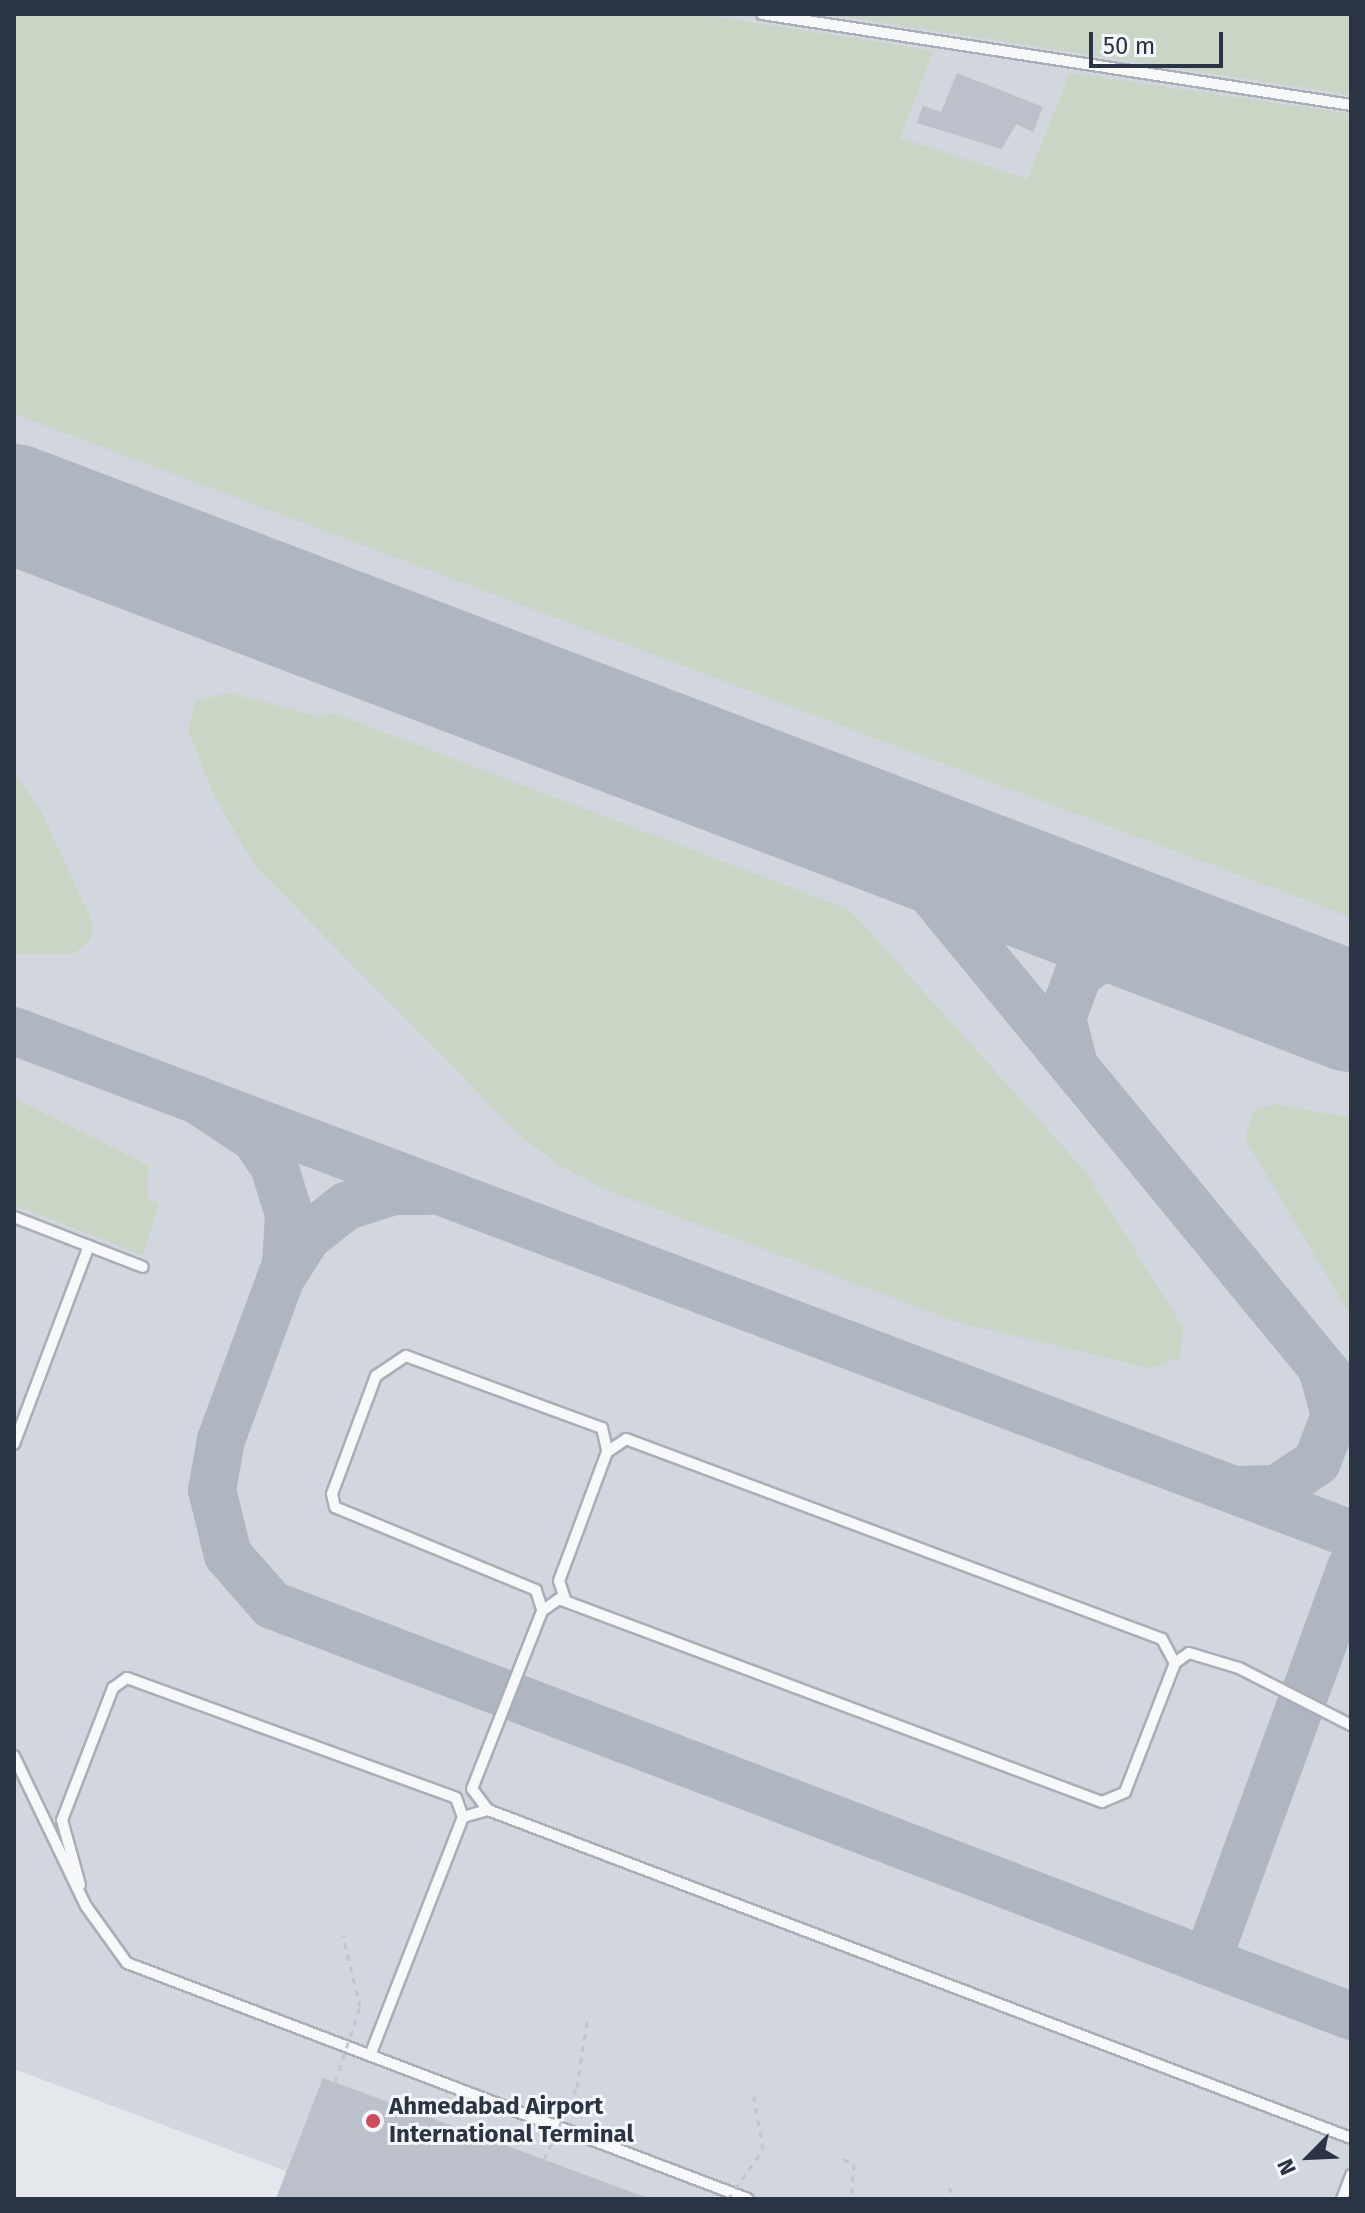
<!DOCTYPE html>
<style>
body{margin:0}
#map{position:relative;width:1365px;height:2213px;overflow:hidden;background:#e4e7ec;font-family:"Fira Sans",sans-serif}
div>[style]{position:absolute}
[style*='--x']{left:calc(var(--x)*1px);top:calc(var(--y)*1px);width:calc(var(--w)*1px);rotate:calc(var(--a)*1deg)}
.built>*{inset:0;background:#d2d6de}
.green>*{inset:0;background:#c9d6c5}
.taxiway>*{height:48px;margin:-24px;padding:0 24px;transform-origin:24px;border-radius:24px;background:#b0b6c1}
.runway>*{height:120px;margin:-60px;padding:0 60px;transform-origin:60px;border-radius:60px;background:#b0b6c1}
.building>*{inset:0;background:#bbc0ca}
.path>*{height:3px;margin-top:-1.5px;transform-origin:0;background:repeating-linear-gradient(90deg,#c2c5cb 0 6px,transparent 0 12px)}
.roads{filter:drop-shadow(2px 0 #a9aeb7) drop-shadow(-2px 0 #a9aeb7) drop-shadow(0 2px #a9aeb7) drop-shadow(0 -2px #a9aeb7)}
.service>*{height:10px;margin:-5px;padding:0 5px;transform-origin:5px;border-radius:5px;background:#f7f8fa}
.path-bridge>*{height:3px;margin-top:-1.5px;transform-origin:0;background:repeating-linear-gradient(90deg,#c2c5cb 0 6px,transparent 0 12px)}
.dots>*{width:22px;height:22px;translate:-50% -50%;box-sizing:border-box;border:4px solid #f4f6f9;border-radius:50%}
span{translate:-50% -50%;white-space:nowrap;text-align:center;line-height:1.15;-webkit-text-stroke:6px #f4f6f9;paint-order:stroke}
.poi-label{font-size:24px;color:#2b3445;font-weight:700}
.left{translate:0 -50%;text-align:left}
.frame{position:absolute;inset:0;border:16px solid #2b3445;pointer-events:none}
.north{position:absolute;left:1269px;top:2117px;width:80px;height:80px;-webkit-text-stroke:6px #f4f6f9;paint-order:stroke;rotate:246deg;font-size:22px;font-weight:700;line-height:32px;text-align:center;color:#2b3445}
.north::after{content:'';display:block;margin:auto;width:28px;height:36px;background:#2b3445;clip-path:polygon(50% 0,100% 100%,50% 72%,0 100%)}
.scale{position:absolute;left:1089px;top:32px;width:134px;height:36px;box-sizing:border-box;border:4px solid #2b3445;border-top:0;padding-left:10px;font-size:24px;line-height:28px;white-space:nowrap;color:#2b3445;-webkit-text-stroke:6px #f4f6f9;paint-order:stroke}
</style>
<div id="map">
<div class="built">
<i style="clip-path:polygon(14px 14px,1351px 14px,1351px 2199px,276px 2199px,286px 2171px,14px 2069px)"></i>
</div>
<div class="green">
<i style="clip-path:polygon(14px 14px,699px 14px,933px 51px,900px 138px,1027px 179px,1070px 73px,1351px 114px,1351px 917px,14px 414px)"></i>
<i style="clip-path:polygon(826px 14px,1351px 14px,1351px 95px)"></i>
<i style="clip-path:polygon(229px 693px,318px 716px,333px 713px,850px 910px,1085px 1171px,1183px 1327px,1180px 1358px,1149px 1368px,957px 1322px,602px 1188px,558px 1164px,522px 1137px,255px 866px,214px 796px,188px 730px,195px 701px)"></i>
<i style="clip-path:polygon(14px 772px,41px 811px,92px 921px,91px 940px,73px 954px,14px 953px)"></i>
<i style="clip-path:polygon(14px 1098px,149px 1166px,147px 1198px,159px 1203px,143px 1255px,14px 1205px)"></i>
<i style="clip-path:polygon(1276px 1104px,1351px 1118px,1351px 1316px,1245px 1139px,1253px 1111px)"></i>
</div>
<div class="taxiway">
<i style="--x:860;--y:825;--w:39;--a:32"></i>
<i style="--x:893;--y:846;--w:721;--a:50.57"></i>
<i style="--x:14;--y:1031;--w:1428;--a:20.62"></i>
<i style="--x:1074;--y:1065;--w:49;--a:-104.3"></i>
<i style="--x:1062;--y:1018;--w:46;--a:-69.6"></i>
<i style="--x:1078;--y:975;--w:52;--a:-38"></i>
<i style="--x:1119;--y:943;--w:46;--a:-2.5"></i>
<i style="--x:196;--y:1099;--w:71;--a:33.5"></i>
<i style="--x:255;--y:1138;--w:34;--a:56"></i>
<i style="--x:274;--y:1166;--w:50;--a:72.6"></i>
<i style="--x:289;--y:1214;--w:50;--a:93.4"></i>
<i style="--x:286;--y:1264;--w:188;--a:110.3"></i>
<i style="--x:221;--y:1440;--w:51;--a:100.2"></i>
<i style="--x:212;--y:1490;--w:67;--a:76.2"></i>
<i style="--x:228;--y:1555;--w:67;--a:48.7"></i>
<i style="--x:272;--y:1605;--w:1155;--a:20.85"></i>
<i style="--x:284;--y:1273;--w:43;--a:-57.4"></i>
<i style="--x:307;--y:1237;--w:50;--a:-38.5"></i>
<i style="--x:346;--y:1206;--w:50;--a:-17.4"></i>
<i style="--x:394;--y:1191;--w:35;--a:0"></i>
<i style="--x:1236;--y:1490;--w:41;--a:-1.4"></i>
<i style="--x:1277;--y:1489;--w:48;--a:-34"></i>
<i style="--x:1317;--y:1462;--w:50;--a:-69"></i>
<i style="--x:1335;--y:1415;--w:49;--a:-105.5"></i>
<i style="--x:1207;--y:1961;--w:419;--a:-69.9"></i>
</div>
<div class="runway">
<i style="--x:14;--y:504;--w:1430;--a:20.8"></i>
</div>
<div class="building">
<i style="clip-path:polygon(957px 73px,1043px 107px,1033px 132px,1016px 124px,1002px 149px,917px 123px,923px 106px,941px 112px)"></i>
<i style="clip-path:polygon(323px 2078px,645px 2197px,644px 2199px,276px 2199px)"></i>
</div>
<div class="path">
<i style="--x:843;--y:2159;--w:12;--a:24"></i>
<i style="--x:854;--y:2164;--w:35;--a:95"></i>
<i style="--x:949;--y:2187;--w:14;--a:60"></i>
</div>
<div class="roads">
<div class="service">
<i style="--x:762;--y:14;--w:596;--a:8.78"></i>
<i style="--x:14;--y:1217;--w:138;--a:21.2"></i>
<i style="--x:14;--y:1444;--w:212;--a:-69.3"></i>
<i style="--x:565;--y:1599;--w:19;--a:-108"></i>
<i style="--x:559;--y:1581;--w:138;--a:-69.6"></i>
<i style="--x:607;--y:1452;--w:23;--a:-34"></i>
<i style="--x:626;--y:1439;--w:572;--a:20.46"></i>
<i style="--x:1162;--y:1639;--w:27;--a:62"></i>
<i style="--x:542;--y:1609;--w:20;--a:-108"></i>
<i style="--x:536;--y:1590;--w:217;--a:-157.6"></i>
<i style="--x:335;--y:1507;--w:13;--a:-103"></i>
<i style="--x:332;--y:1494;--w:126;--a:-69.6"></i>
<i style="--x:376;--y:1376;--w:36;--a:-34"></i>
<i style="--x:406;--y:1356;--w:209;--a:20.2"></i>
<i style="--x:602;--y:1428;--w:23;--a:77"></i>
<i style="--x:14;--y:1756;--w:166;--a:64.4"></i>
<i style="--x:86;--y:1906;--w:70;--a:54.3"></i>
<i style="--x:127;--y:1963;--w:664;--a:20.81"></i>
<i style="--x:488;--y:1810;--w:26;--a:-127"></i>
<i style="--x:472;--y:1789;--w:191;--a:-68.5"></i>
<i style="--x:542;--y:1611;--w:21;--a:-35"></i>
<i style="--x:559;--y:1599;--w:580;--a:20.5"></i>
<i style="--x:1102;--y:1802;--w:25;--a:-23"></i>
<i style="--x:1125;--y:1792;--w:138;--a:-68.8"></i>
<i style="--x:1175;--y:1663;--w:17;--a:-36"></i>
<i style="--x:1189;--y:1653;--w:52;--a:16.7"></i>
<i style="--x:1239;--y:1668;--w:126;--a:27"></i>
<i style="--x:463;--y:1817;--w:26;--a:-16"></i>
<i style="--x:488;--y:1810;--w:923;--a:20.81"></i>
<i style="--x:80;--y:1885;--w:67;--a:-105.5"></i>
<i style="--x:62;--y:1820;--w:142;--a:-68.9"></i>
<i style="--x:113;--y:1688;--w:17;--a:-36"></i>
<i style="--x:127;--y:1678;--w:350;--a:20"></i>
<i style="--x:456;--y:1798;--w:20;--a:70"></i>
<i style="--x:463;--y:1817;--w:256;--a:111.3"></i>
<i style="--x:1342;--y:2199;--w:26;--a:-69"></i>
</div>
</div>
<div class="path-bridge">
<i style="--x:335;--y:2082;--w:79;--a:-71.6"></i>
<i style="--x:360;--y:2007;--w:74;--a:-103.3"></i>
<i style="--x:544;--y:2160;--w:80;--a:-65.7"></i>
<i style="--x:577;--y:2087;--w:66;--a:-81.3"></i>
<i style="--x:728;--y:2199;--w:61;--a:-55"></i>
<i style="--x:763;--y:2149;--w:59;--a:-99.8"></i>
</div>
<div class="dots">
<i style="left:373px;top:2121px;background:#d1495b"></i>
</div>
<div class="poi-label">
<span class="left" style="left:389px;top:2121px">Ahmedabad Airport<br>International Terminal</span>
</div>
<div class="frame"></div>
<div class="north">N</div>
<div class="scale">50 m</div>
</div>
